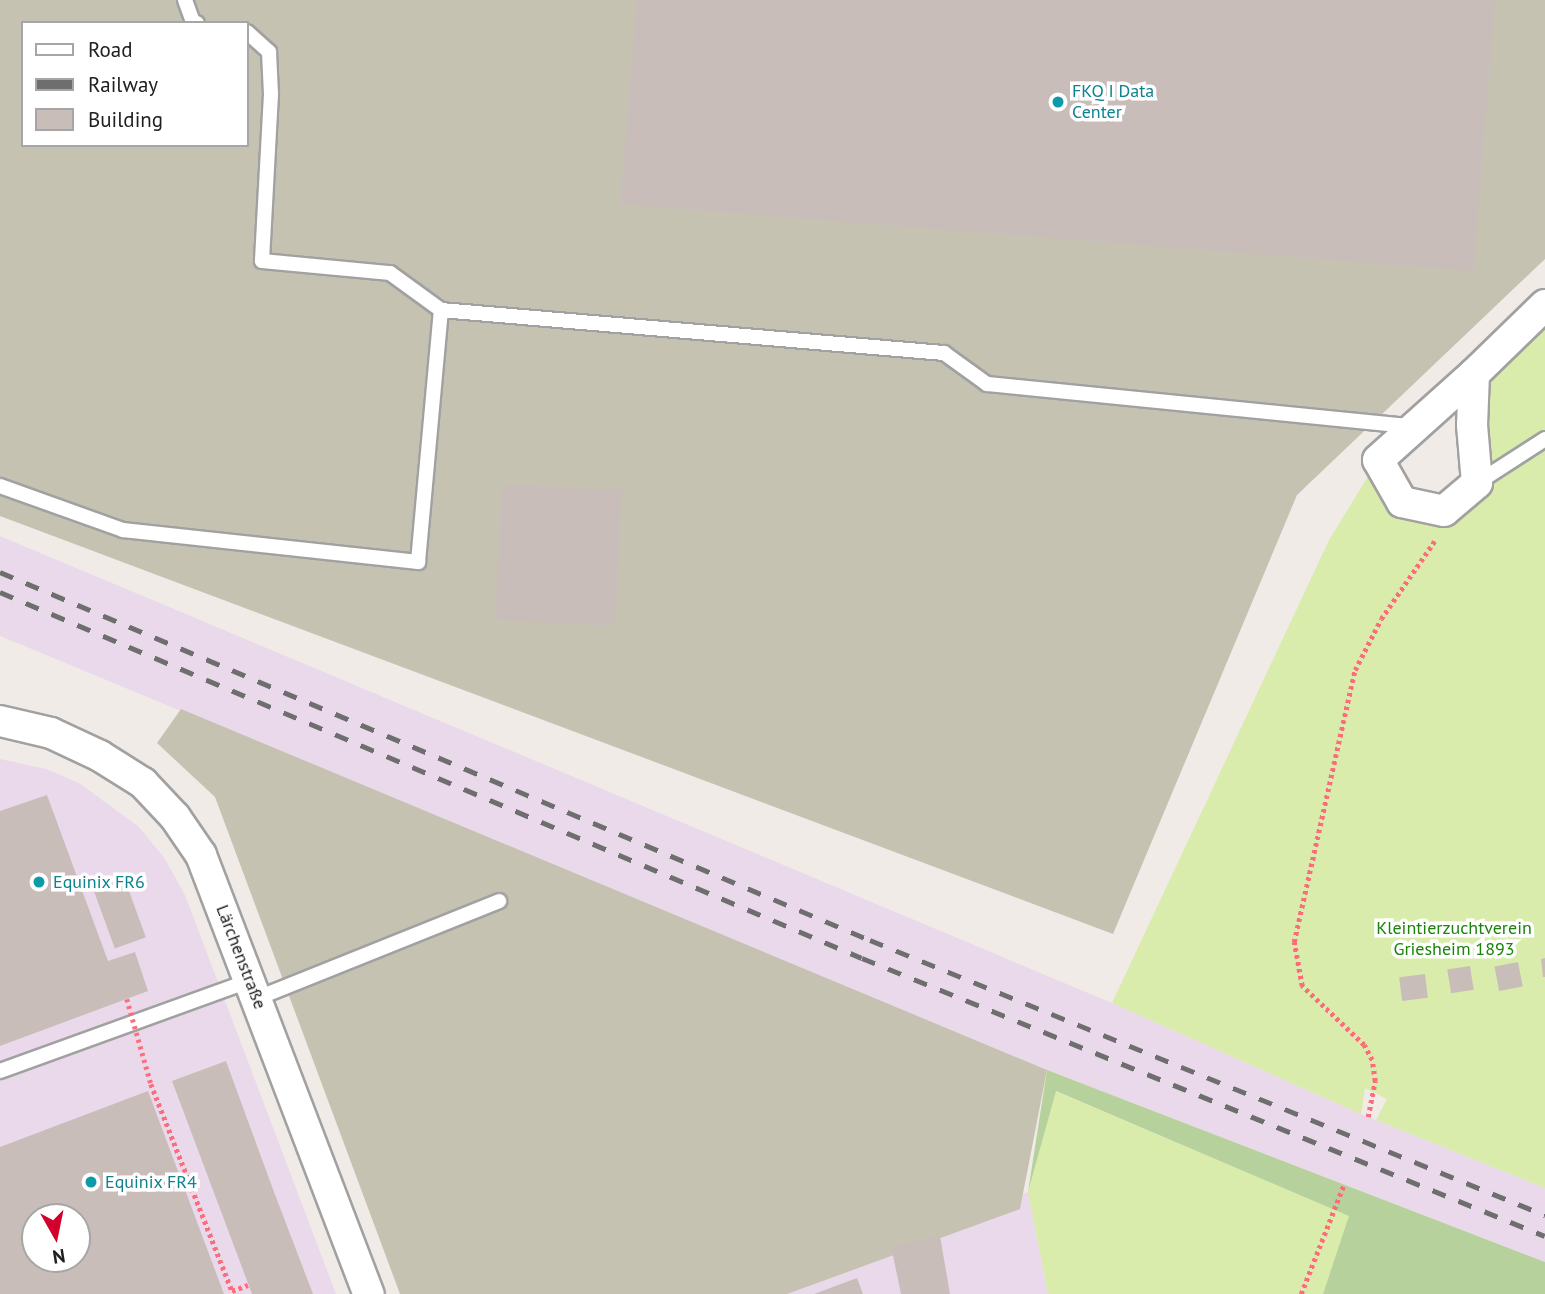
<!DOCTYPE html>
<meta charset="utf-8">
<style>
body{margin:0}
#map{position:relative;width:1545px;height:1294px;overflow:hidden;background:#f1ebe7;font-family:"PT Sans",sans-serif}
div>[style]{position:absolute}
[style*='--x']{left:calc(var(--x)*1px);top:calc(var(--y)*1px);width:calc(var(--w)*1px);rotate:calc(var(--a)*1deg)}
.industrial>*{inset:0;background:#ead9ea}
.construction>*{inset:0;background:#c6c2b2}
.grass>*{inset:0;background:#d9ecac}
.forest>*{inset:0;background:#b6d19b}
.building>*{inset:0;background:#c9bdba;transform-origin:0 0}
.path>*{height:4.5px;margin-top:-2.25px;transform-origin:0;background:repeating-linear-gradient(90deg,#fd6c7b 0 3.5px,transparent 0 7px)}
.roads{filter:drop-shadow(2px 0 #a1a1a1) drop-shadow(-2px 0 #a1a1a1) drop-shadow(0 2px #a1a1a1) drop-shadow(0 -2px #a1a1a1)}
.service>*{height:14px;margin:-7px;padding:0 7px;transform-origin:7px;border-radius:7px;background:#fff}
.minor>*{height:30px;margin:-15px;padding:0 15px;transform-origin:15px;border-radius:15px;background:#fff}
.rail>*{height:5px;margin-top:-2.5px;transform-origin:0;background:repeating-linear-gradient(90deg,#6e6e6e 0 14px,transparent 0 28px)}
.path-bridge>*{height:4.5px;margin-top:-2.25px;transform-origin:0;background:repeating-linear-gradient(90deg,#fd6c7b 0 3.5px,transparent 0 7px)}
.dots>*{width:19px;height:19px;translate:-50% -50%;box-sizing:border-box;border:4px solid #fff;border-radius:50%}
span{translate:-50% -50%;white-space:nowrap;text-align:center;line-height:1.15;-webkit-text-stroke:7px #fff;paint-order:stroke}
.culture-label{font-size:18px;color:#0d838f}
.left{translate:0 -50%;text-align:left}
.park-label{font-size:18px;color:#198409}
.street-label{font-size:18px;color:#202020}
.legend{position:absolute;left:21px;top:21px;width:228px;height:126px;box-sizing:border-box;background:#fff;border:2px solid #a6a6a6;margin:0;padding:9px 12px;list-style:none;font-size:21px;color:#202020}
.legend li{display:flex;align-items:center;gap:14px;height:35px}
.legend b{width:35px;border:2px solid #a6a6a6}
.north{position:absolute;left:21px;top:1203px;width:70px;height:70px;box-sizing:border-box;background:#fff;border:2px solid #a6a6a6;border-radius:50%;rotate:171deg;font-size:19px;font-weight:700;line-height:28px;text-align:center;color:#202020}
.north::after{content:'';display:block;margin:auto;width:24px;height:32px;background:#d1002c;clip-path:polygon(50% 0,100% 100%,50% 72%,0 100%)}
</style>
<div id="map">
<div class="industrial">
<i style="clip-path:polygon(0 536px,1112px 1003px,1361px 1114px,1545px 1188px,1545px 1262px,1047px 1070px,0 636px)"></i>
<i style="clip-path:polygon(evenodd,0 759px,46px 769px,79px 783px,139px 827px,165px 859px,185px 895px,336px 1294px,0 1294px,0 759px,35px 1217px,77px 1217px,77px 1259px,35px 1259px,35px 1217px)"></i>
<i style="clip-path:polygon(1028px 1192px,1048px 1294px,765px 1294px)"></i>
</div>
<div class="construction">
<i style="clip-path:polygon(evenodd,0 0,1545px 0,1545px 259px,1297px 495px,1113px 934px,0 516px,0 0,23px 23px,247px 23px,247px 145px,23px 145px,23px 23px)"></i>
<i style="clip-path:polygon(181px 709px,1047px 1070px,1020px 1209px,787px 1294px,400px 1294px,215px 797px,157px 743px)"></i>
</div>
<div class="grass">
<i style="clip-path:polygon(1545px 305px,1545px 1188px,1376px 1120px,1387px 1099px,1365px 1088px,1361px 1114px,1112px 1003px,1329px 540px,1378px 460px,1402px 502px,1444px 511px,1477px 483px,1474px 374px)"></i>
<i style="clip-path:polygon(1055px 1091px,1350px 1216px,1323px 1294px,1048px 1294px,1028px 1192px)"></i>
</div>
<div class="forest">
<i style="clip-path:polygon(1047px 1070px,1545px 1262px,1545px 1294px,1323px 1294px,1349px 1216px,1056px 1091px,1028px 1192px)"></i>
</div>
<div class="building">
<i style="clip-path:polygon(637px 0,1495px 0,1473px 271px,620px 204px)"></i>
<i style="left:502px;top:484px;width:120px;height:136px;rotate:3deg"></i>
<i style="clip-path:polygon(47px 795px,108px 961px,135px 952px,148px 991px,0 1046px,0 811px)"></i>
<i style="left:125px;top:880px;width:61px;height:33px;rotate:70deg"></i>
<i style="clip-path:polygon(1545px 958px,1545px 977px,1543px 977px,1541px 959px)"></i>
<i style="left:1518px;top:962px;width:25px;height:24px;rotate:79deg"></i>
<i style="left:1470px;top:966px;width:24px;height:23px;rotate:81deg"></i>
<i style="left:1425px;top:974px;width:24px;height:26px;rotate:83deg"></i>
<i style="clip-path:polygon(226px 1061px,274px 1192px,313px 1294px,252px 1294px,172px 1081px)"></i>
<i style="clip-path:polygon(evenodd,148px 1091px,224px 1294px,0 1294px,0 1147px,148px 1091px,35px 1217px,77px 1217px,77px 1259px,35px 1259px,35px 1217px)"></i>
<i style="clip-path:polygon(940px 1236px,950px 1294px,901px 1294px,891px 1246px)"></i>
<i style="clip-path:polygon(857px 1278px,863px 1294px,814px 1294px)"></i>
</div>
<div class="path">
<i style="--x:1368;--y:1117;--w:37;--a:-79"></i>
<i style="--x:1375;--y:1081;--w:21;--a:-98"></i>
<i style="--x:1372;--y:1060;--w:17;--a:-118"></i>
<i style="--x:1364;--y:1045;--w:86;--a:-136.4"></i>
<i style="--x:1302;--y:986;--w:45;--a:-100.3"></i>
<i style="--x:1294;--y:942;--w:279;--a:-77.4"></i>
<i style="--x:1355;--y:670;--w:57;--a:-63"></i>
<i style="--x:1381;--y:619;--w:97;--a:-55.5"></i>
<i style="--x:1301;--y:1294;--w:118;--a:-68.6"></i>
</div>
<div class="roads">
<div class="service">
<i style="--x:185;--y:0;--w:23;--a:70"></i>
<i style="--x:193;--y:22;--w:4;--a:14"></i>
<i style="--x:247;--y:32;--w:30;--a:42"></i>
<i style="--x:269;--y:52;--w:42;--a:87.3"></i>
<i style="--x:271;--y:94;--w:167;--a:93.1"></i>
<i style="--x:262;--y:261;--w:129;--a:5.4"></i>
<i style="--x:390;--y:273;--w:63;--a:36"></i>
<i style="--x:441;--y:310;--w:505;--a:4.89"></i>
<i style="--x:944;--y:353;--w:53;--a:35.8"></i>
<i style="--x:987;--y:384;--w:426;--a:5.7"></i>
<i style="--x:1477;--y:483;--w:81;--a:-32.9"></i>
<i style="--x:0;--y:486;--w:131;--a:19.7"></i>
<i style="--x:123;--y:530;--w:297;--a:6.2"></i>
<i style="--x:418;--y:562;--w:253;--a:-84.8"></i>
<i style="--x:258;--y:998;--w:260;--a:-21.9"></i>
<i style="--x:0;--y:1071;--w:267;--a:-19.9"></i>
</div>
<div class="minor">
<i style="--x:1474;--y:374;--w:51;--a:92.2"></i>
<i style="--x:1472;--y:425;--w:58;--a:85.1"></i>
<i style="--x:1477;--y:483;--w:43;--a:139.7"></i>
<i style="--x:1444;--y:511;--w:43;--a:-167.9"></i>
<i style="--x:1402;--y:502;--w:48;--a:-119.7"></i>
<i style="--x:1378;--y:460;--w:129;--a:-41.9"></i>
<i style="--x:1474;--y:374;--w:99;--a:-44.2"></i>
<i style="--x:0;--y:721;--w:52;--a:13.2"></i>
<i style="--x:51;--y:733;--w:54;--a:25.1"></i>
<i style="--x:100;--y:756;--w:51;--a:32.1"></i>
<i style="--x:143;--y:783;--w:47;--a:46.7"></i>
<i style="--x:175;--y:817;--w:46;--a:55.6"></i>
<i style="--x:201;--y:855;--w:470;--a:69.1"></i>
</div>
</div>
<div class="rail">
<i style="--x:0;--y:572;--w:945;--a:22.93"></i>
<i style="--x:870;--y:940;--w:729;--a:22.17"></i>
<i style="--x:0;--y:592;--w:936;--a:23.01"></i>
<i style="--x:862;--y:958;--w:737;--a:22.15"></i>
</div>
<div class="path-bridge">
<i style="--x:127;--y:999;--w:88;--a:74.2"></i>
<i style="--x:151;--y:1084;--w:222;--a:68.6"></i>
<i style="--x:232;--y:1291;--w:17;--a:-21"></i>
</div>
<div class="dots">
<i style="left:1058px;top:102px;background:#0f9aa8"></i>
<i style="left:39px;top:882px;background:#0f9aa8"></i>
<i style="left:91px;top:1182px;background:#0f9aa8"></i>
</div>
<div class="culture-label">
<span class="left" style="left:1072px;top:102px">FKQ I Data<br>Center</span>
<span class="left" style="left:53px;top:882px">Equinix FR6</span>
<span class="left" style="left:105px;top:1182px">Equinix FR4</span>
</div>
<div class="park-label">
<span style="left:1454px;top:939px">Kleintierzuchtverein<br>Griesheim 1893</span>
</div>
<div class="street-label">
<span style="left:241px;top:957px;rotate:69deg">Lärchenstraße</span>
</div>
<ul class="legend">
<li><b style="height:9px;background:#fff"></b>Road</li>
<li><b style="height:9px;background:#6e6e6e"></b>Railway</li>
<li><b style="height:19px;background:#c9bdba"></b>Building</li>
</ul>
<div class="north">N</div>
</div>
